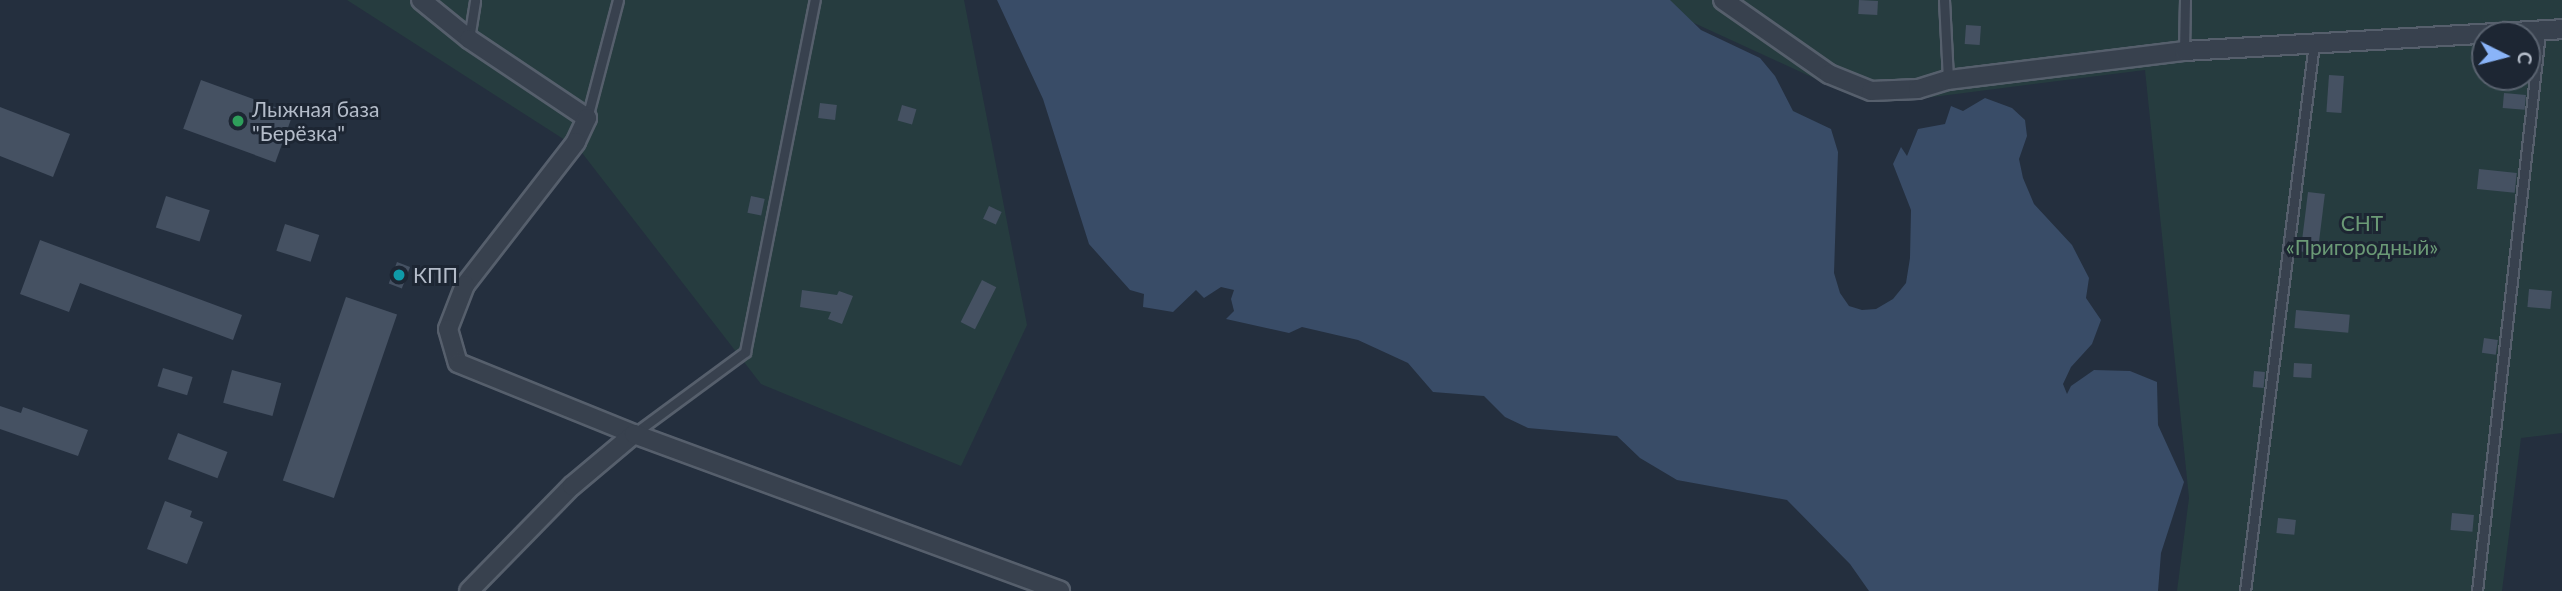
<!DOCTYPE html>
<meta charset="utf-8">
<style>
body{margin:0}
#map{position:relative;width:2562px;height:591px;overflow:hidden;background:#242f3e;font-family:Lato,sans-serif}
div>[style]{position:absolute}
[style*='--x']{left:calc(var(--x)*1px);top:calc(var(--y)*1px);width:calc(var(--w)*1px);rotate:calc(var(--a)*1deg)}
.green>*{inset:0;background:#263c3f}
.water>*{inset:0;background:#394c67}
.building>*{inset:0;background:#455162;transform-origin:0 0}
.roads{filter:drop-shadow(2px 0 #565f6c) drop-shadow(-2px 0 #565f6c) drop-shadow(0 2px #565f6c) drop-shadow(0 -2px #565f6c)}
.lane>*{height:9px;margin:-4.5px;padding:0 4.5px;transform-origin:4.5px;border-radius:4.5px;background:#38414e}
.street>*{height:18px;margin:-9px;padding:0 9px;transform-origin:9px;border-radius:9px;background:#38414e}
.dots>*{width:19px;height:19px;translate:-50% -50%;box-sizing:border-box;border:4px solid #1d2633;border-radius:50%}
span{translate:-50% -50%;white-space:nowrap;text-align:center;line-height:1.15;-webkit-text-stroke:6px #1d2633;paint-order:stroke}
.poi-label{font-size:21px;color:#b4bcc9}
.left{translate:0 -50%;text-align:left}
.park-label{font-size:21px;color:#6b9a76}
.north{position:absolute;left:2471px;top:21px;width:70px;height:70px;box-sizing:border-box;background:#1d2633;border:2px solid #59626f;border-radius:50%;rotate:96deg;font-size:19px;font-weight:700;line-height:28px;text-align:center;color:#b4bcc9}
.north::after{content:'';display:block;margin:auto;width:24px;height:32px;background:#8ab4f8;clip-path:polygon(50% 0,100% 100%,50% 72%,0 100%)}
</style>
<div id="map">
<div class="green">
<i style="clip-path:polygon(347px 0,964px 0,1027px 325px,961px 466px,761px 384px,579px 149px)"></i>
<i style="clip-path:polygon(evenodd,1644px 0,2562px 0,2562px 433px,2521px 438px,2502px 591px,2177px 591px,2189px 498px,2145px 70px,1917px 99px,1855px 97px,1644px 0,2485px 35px,2527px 35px,2527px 77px,2485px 77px,2485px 35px)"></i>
</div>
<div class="water">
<i style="clip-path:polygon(997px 0,1670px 0,1701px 30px,1760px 58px,1775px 76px,1793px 111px,1831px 129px,1838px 152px,1834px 273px,1840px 293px,1849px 306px,1862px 310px,1876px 309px,1893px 299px,1906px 283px,1910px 258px,1911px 210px,1893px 164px,1901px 147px,1907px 156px,1918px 129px,1945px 124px,1951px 106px,1963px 111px,1985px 98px,2012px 108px,2025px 120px,2027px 136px,2019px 159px,2023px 178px,2034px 204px,2072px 245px,2089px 278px,2086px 298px,2101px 320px,2092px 344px,2071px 367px,2063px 384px,2067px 394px,2071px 386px,2094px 370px,2130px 371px,2157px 382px,2158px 425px,2184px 482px,2161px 553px,2158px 591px,1869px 591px,1850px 564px,1787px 500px,1677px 480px,1640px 458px,1617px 436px,1528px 428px,1505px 417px,1484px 396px,1433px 392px,1408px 363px,1358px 340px,1302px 327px,1289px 333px,1226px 319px,1234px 311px,1231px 299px,1234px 290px,1221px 287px,1204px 298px,1196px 290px,1173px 312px,1143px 307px,1144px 294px,1130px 290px,1089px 244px,1043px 99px)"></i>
</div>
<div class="building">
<i style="left:1859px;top:0;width:19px;height:14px;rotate:3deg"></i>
<i style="left:1966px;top:25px;width:15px;height:19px;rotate:4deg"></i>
<i style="left:2329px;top:75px;width:15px;height:37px;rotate:4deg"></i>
<i style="left:201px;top:80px;width:98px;height:52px;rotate:20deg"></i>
<i style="left:2504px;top:93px;width:22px;height:15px;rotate:5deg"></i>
<i style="left:820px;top:103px;width:17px;height:15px;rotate:7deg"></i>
<i style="left:902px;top:105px;width:15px;height:16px;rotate:16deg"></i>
<i style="clip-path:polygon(0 107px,70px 134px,53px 177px,0 156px)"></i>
<i style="left:2479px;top:169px;width:38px;height:20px;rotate:6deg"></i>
<i style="left:2308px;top:192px;width:17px;height:60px;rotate:7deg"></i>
<i style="left:166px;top:196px;width:46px;height:33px;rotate:18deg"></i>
<i style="left:751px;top:196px;width:14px;height:17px;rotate:12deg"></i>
<i style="left:989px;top:206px;width:14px;height:14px;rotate:25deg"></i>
<i style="left:285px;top:224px;width:36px;height:28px;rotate:18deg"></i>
<i style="clip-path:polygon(40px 240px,242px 315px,233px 340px,80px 283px,69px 312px,20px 294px)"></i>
<i style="left:397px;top:262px;width:14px;height:23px;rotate:21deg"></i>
<i style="left:982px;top:280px;width:16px;height:47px;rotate:27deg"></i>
<i style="left:2529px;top:289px;width:23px;height:18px;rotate:5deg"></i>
<i style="clip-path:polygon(802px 290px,837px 295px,839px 291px,853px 296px,842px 324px,828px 319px,831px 312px,800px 307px)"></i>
<i style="left:346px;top:297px;width:54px;height:194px;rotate:19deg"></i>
<i style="left:2296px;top:310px;width:54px;height:18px;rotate:5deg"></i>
<i style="left:2484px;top:338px;width:14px;height:15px;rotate:8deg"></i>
<i style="left:2294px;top:363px;width:18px;height:14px;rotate:3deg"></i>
<i style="left:163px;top:368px;width:31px;height:19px;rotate:17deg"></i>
<i style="left:232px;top:370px;width:51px;height:34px;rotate:15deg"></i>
<i style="left:2254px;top:371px;width:11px;height:16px;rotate:5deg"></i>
<i style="clip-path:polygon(0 406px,21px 413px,23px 407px,88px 430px,78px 456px,0 429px)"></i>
<i style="left:178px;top:433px;width:53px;height:28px;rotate:21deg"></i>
<i style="clip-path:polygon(165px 501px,192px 511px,190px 517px,203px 522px,187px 564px,147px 549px)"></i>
<i style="left:2452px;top:513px;width:22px;height:17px;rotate:5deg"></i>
<i style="left:2278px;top:518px;width:18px;height:15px;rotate:6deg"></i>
</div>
<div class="roads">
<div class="lane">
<i style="--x:1944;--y:0;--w:80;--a:87.1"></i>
<i style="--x:469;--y:39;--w:39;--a:-81"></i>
<i style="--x:2184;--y:51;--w:51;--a:-88.9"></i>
<i style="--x:587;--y:118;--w:122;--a:-75.3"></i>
<i style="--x:635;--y:433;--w:137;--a:-36.4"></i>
<i style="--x:745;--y:352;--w:359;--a:-78.8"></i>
<i style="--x:2245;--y:591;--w:552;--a:-82.82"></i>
<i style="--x:2477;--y:591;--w:563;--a:-83.57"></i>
</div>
<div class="street">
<i style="--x:421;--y:0;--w:62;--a:39.1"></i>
<i style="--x:469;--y:39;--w:142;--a:33.8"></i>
<i style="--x:587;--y:118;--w:26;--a:115"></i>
<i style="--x:576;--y:142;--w:181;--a:127.8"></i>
<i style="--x:465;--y:285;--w:47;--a:111.1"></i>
<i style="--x:448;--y:329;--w:35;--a:74"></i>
<i style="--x:458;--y:363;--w:190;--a:22"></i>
<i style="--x:1723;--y:0;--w:129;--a:34.9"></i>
<i style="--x:1829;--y:74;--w:45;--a:22"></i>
<i style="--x:1871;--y:91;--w:47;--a:-2.4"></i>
<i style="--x:1918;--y:89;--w:31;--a:-17"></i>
<i style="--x:1948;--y:80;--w:238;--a:-7"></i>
<i style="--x:2184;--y:51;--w:379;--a:-3.3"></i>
<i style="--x:469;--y:591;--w:147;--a:-45.6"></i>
<i style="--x:572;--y:486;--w:81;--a:-40"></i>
<i style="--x:634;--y:434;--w:454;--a:20.2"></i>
</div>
</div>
<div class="dots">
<i style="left:238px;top:121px;background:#2e9e5b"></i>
<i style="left:399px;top:275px;background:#0f9aa8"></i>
</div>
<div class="poi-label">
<span class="left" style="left:252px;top:121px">Лыжная база<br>"Берёзка"</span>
<span class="left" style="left:413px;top:275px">КПП</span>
</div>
<div class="park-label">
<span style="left:2362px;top:235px">СНТ<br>«Пригородный»</span>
</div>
<div class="north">С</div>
</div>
